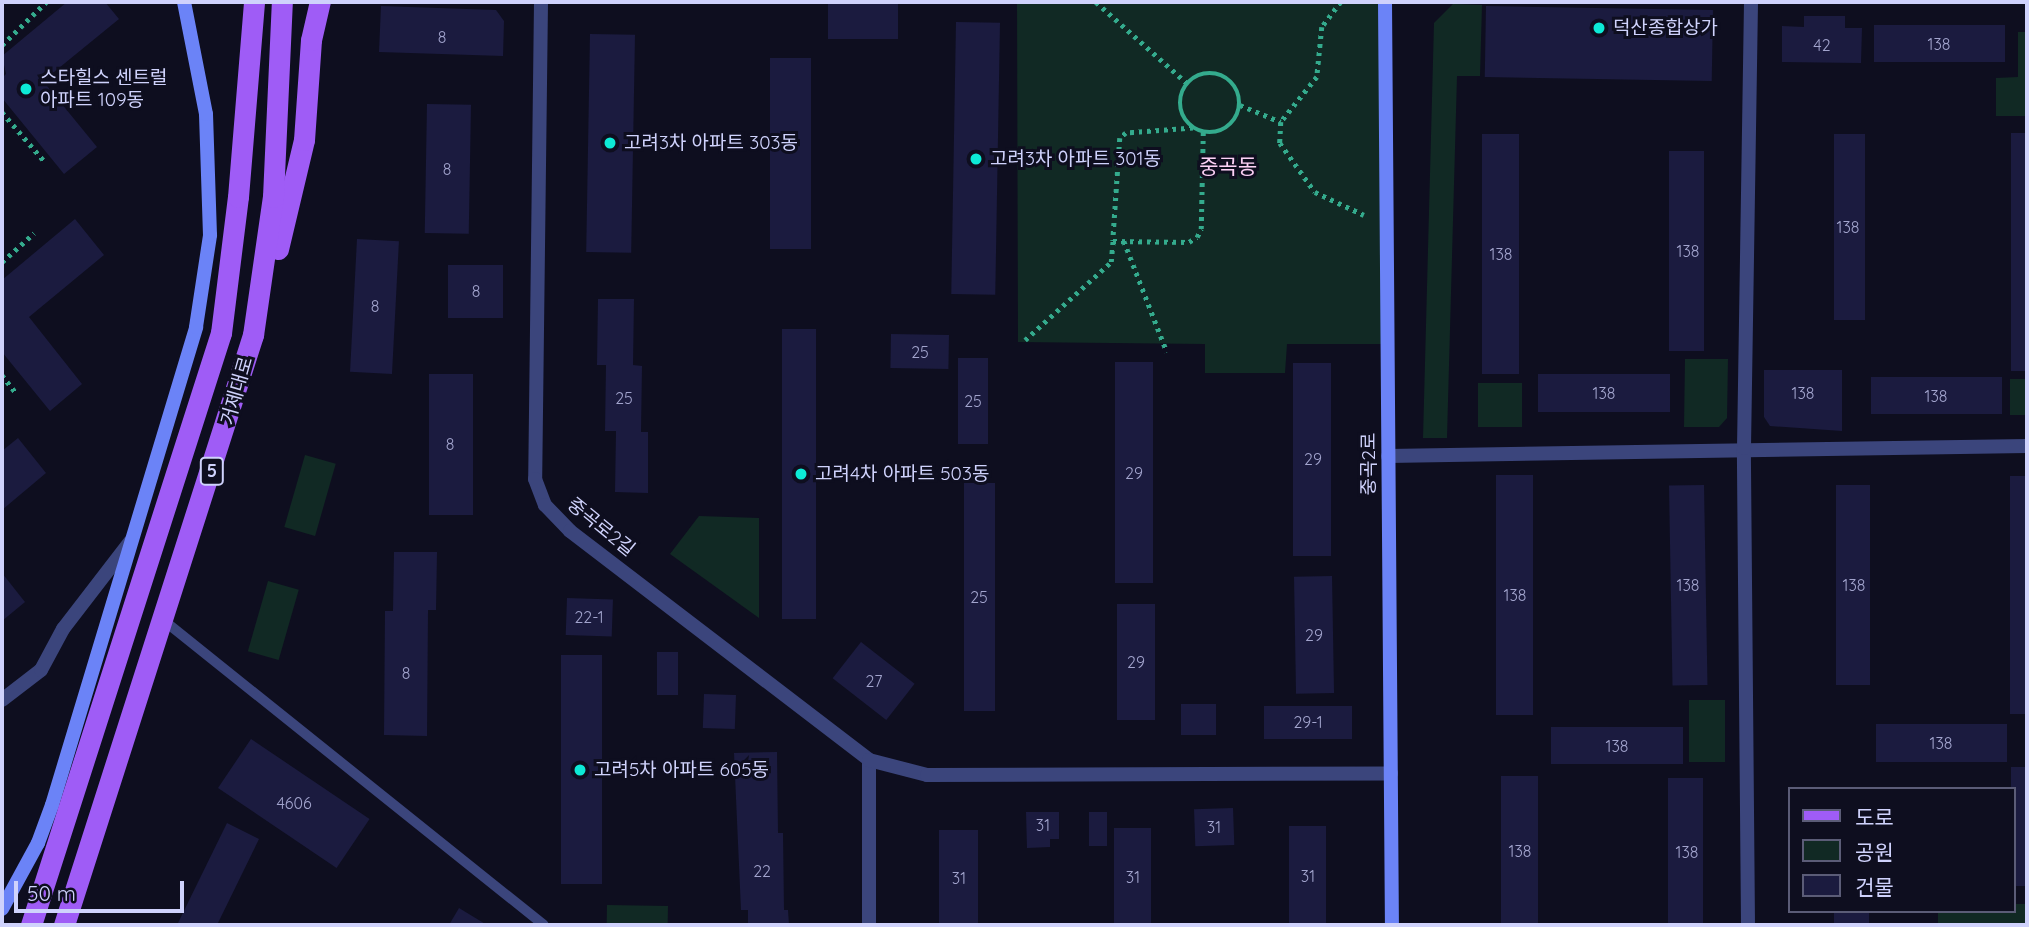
<!DOCTYPE html>
<meta charset="utf-8">
<style>
body{margin:0}
#map{position:relative;width:2029px;height:927px;overflow:hidden;background:#0e0e1f;font-family:Quicksand,"Noto Sans KR",sans-serif}
div>[style]{position:absolute}
[style*='--x']{left:calc(var(--x)*1px);top:calc(var(--y)*1px);width:calc(var(--w)*1px);rotate:calc(var(--a)*1deg)}
.green>*{inset:0;background:#112924;transform-origin:0 0}
.building>*{inset:0;background:#1b1b3f;transform-origin:0 0}
.path>*{height:4.5px;margin-top:-2.25px;transform-origin:0;background:repeating-linear-gradient(90deg,#34ab8d 0 3.5px,transparent 0 8.5px)}
.path>.ring{margin:-2.25px;padding:0;box-sizing:content-box;background:none;border:4.5px solid #34ab8d;border-radius:50%}
.lane>*{height:10px;margin:-5px;padding:0 5px;transform-origin:5px;border-radius:5px;background:#3b457c}
.street>*{height:14px;margin:-7px;padding:0 7px;transform-origin:7px;border-radius:7px;background:#3b457c}
.secondary>*{height:14px;margin:-7px;padding:0 7px;transform-origin:7px;border-radius:7px;background:#6b83f7}
.primary>*{height:21px;margin:-10.5px;padding:0 10.5px;transform-origin:10.5px;border-radius:10.5px;background:#9f5cf6}
.dots>*{width:19px;height:19px;translate:-50% -50%;box-sizing:border-box;border:4px solid #0e0e1f;border-radius:50%}
span{translate:-50% -50%;white-space:nowrap;text-align:center;line-height:1.15;-webkit-text-stroke:6px #0e0e1f;paint-order:stroke}
.number-label{font-size:16px;color:#a2a4cd}
.number-label span{-webkit-text-stroke-width:0}
.shield-label span{padding:2px 5px;background:#0e0e1f;border:2px solid;border-radius:5px;-webkit-text-stroke-width:0}
.shield-label{font-size:18px;color:#cfd2fc;font-weight:700}
.poi-label{font-size:19px;color:#cfd2fc}
.left{translate:0 -50%;text-align:left}
.street-label{font-size:19px;color:#cfd2fc}
.neighbourhood-label{font-size:21px;color:#fcd1f5}
.frame{position:absolute;inset:0;border:4px solid #cfd2fc;pointer-events:none}
.legend{position:absolute;left:1788px;top:787px;width:228px;height:126px;box-sizing:border-box;background:#0e0e1f;border:2px solid #5b5c77;margin:0;padding:9px 12px;list-style:none;font-size:21px;color:#cfd2fc}
.legend li{display:flex;align-items:center;gap:14px;height:35px}
.legend b{width:35px;border:2px solid #5b5c77}
.scale{position:absolute;left:14px;top:881px;width:170px;height:32px;box-sizing:border-box;border:4px solid #cfd2fc;border-top:0;padding-left:9px;font-size:21px;line-height:24px;white-space:nowrap;color:#cfd2fc;-webkit-text-stroke:5px #0e0e1f;paint-order:stroke}
</style>
<div id="map">
<div class="green">
<i style="clip-path:polygon(1017px 2px,1385px 2px,1388px 344px,1287px 344px,1285px 373px,1205px 373px,1205px 344px,1018px 342px)"></i>
<i style="clip-path:polygon(1453px 4px,1482px 5px,1480px 76px,1457px 76px,1447px 438px,1423px 438px,1434px 23px)"></i>
<i style="clip-path:polygon(2018px 32px,2027px 32px,2027px 116px,1996px 116px,1996px 78px,2018px 77px)"></i>
<i style="clip-path:polygon(1685px 359px,1728px 359px,1727px 418px,1719px 427px,1684px 427px)"></i>
<i style="left:2010px;top:379px;width:17px;height:36px"></i>
<i style="left:1478px;top:383px;width:44px;height:44px"></i>
<i style="left:305px;top:455px;width:32px;height:75px;rotate:16deg"></i>
<i style="clip-path:polygon(699px 516px,759px 518px,759px 618px,670px 554px)"></i>
<i style="left:268px;top:581px;width:32px;height:73px;rotate:16deg"></i>
<i style="left:1689px;top:700px;width:36px;height:62px"></i>
<i style="clip-path:polygon(2013px 904px,2027px 904px,2027px 925px,1938px 925px,1938px 911px,2013px 911px)"></i>
<i style="left:607px;top:905px;width:61px;height:20px;rotate:1deg"></i>
</div>
<div class="building">
<i style="clip-path:polygon(67px 2px,105px 2px,119px 19px,43px 81px,97px 147px,64px 174px,2px 98px,2px 78px,6px 74px,2px 56px)"></i>
<i style="left:898px;top:4px;width:35px;height:70px;rotate:90deg"></i>
<i style="clip-path:polygon(381px 6px,496px 10px,504px 21px,503px 56px,379px 52px)"></i>
<i style="left:1486px;top:6px;width:227px;height:71px;rotate:1deg"></i>
<i style="clip-path:polygon(1804px 16px,1845px 16px,1845px 28px,1862px 28px,1861px 63px,1782px 62px,1782px 26px,1804px 27px)"></i>
<i style="left:956px;top:22px;width:44px;height:272px;rotate:1deg"></i>
<i style="left:1874px;top:25px;width:131px;height:37px"></i>
<i style="left:590px;top:34px;width:45px;height:218px;rotate:1deg"></i>
<i style="left:770px;top:58px;width:41px;height:191px"></i>
<i style="left:427px;top:104px;width:44px;height:129px;rotate:1deg"></i>
<i style="left:2011px;top:133px;width:16px;height:238px"></i>
<i style="left:1519px;top:134px;width:240px;height:37px;rotate:90deg"></i>
<i style="left:1834px;top:134px;width:31px;height:186px"></i>
<i style="left:1669px;top:151px;width:35px;height:200px"></i>
<i style="clip-path:polygon(75px 219px,104px 255px,29px 317px,82px 384px,50px 411px,2px 352px,2px 280px)"></i>
<i style="left:357px;top:239px;width:42px;height:133px;rotate:3deg"></i>
<i style="left:448px;top:265px;width:55px;height:53px"></i>
<i style="clip-path:polygon(598px 299px,634px 299px,633px 365px,642px 366px,641px 432px,648px 432px,648px 493px,615px 492px,616px 431px,605px 431px,606px 365px,597px 365px)"></i>
<i style="left:782px;top:329px;width:34px;height:290px"></i>
<i style="left:891px;top:334px;width:58px;height:34px;rotate:1deg"></i>
<i style="left:958px;top:358px;width:30px;height:86px"></i>
<i style="left:1115px;top:362px;width:38px;height:221px"></i>
<i style="left:1293px;top:363px;width:38px;height:193px"></i>
<i style="clip-path:polygon(1764px 370px,1842px 370px,1842px 431px,1770px 426px,1764px 417px)"></i>
<i style="left:429px;top:374px;width:44px;height:141px"></i>
<i style="left:1538px;top:374px;width:132px;height:38px"></i>
<i style="left:1871px;top:377px;width:131px;height:37px"></i>
<i style="clip-path:polygon(18px 438px,46px 473px,2px 510px,2px 451px)"></i>
<i style="left:1533px;top:475px;width:240px;height:37px;rotate:90deg"></i>
<i style="left:2010px;top:476px;width:17px;height:238px"></i>
<i style="left:964px;top:483px;width:31px;height:228px"></i>
<i style="left:1704px;top:485px;width:200px;height:35px;rotate:89deg"></i>
<i style="left:1836px;top:485px;width:34px;height:200px"></i>
<i style="clip-path:polygon(394px 552px,437px 552px,436px 610px,428px 610px,427px 736px,384px 735px,385px 611px,393px 611px)"></i>
<i style="clip-path:polygon(2px 573px,25px 602px,2px 621px)"></i>
<i style="left:1332px;top:576px;width:117px;height:38px;rotate:89deg"></i>
<i style="left:567px;top:598px;width:46px;height:37px;rotate:2deg"></i>
<i style="left:1117px;top:604px;width:38px;height:116px"></i>
<i style="left:861px;top:642px;width:68px;height:46px;rotate:38deg"></i>
<i style="left:657px;top:652px;width:21px;height:43px"></i>
<i style="left:561px;top:655px;width:41px;height:229px"></i>
<i style="left:704px;top:694px;width:32px;height:34px;rotate:2deg"></i>
<i style="left:1181px;top:704px;width:35px;height:31px"></i>
<i style="left:1264px;top:706px;width:88px;height:33px"></i>
<i style="left:1876px;top:724px;width:131px;height:38px"></i>
<i style="left:1551px;top:727px;width:132px;height:37px"></i>
<i style="left:251px;top:739px;width:143px;height:59px;rotate:34deg"></i>
<i style="clip-path:polygon(777px 752px,778px 833px,783px 833px,784px 910px,788px 910px,789px 925px,748px 925px,748px 910px,741px 910px,734px 753px)"></i>
<i style="left:2011px;top:767px;width:16px;height:119px"></i>
<i style="left:1501px;top:776px;width:37px;height:149px"></i>
<i style="left:1668px;top:778px;width:35px;height:147px"></i>
<i style="left:1233px;top:808px;width:37px;height:39px;rotate:88deg"></i>
<i style="clip-path:polygon(1026px 812px,1059px 812px,1059px 839px,1050px 839px,1050px 847px,1027px 848px)"></i>
<i style="left:1089px;top:812px;width:18px;height:34px"></i>
<i style="clip-path:polygon(227px 823px,259px 839px,217px 925px,177px 925px)"></i>
<i style="left:1289px;top:826px;width:37px;height:99px"></i>
<i style="left:1151px;top:828px;width:97px;height:37px;rotate:90deg"></i>
<i style="left:939px;top:830px;width:39px;height:95px"></i>
<i style="clip-path:polygon(459px 908px,487px 925px,449px 925px)"></i>
<i style="left:1834px;top:911px;width:35px;height:14px"></i>
</div>
<div class="path">
<i style="--x:1096;--y:2;--w:122;--a:41.7"></i>
<i style="--x:1341;--y:2;--w:31;--a:127"></i>
<i style="--x:1322;--y:27;--w:50;--a:95.7"></i>
<i style="--x:1317;--y:77;--w:58;--a:128.7"></i>
<i style="--x:1281;--y:122;--w:21;--a:93"></i>
<i style="--x:1280;--y:143;--w:60;--a:54.5"></i>
<i style="--x:1315;--y:192;--w:54;--a:25.1"></i>
<i style="--x:2;--y:45;--w:62;--a:-44.3"></i>
<i class="ring" style="left:1180px;top:73px;width:55.5px;height:55.5px"></i>
<i style="--x:1240;--y:105;--w:44;--a:22.5"></i>
<i style="--x:2;--y:112;--w:66;--a:49.3"></i>
<i style="--x:1193;--y:128;--w:67;--a:175.7"></i>
<i style="--x:1126;--y:133;--w:8;--a:140"></i>
<i style="--x:1120;--y:138;--w:103;--a:93.9"></i>
<i style="--x:1113;--y:241;--w:76;--a:0.8"></i>
<i style="--x:1189;--y:242;--w:9;--a:-32"></i>
<i style="--x:1197;--y:237;--w:9;--a:-63"></i>
<i style="--x:1201;--y:229;--w:97;--a:-88.8"></i>
<i style="--x:1124;--y:241;--w:119;--a:68.8"></i>
<i style="--x:2;--y:262;--w:43;--a:-42.2"></i>
<i style="--x:1025;--y:340;--w:116;--a:-42.2"></i>
<i style="--x:1111;--y:262;--w:21;--a:-85"></i>
<i style="--x:2;--y:375;--w:23;--a:52"></i>
</div>
<div class="lane">
<i style="--x:162;--y:619;--w:489;--a:38.7"></i>
</div>
<div class="street">
<i style="--x:541;--y:2;--w:477;--a:90.7"></i>
<i style="--x:535;--y:479;--w:28;--a:69"></i>
<i style="--x:545;--y:505;--w:36;--a:46"></i>
<i style="--x:570;--y:531;--w:377;--a:37.4"></i>
<i style="--x:869;--y:760;--w:165;--a:90"></i>
<i style="--x:1388;--y:456;--w:639;--a:-0.9"></i>
<i style="--x:2;--y:700;--w:49;--a:-37.6"></i>
<i style="--x:41;--y:670;--w:47;--a:-61.8"></i>
<i style="--x:63;--y:629;--w:110;--a:-52.4"></i>
<i style="--x:869;--y:760;--w:60;--a:14.5"></i>
<i style="--x:927;--y:775;--w:464;--a:-0.2"></i>
<i style="--x:1748;--y:925;--w:477;--a:-90.5"></i>
<i style="--x:1744;--y:448;--w:446;--a:-89.1"></i>
</div>
<div class="secondary">
<i style="--x:1385;--y:2;--w:923;--a:89.57"></i>
<i style="--x:2;--y:909;--w:75;--a:-61.4"></i>
<i style="--x:38;--y:843;--w:40;--a:-69.8"></i>
<i style="--x:52;--y:805;--w:499;--a:-73.2"></i>
<i style="--x:196;--y:327;--w:93;--a:-81.3"></i>
<i style="--x:210;--y:235;--w:121;--a:-91.9"></i>
<i style="--x:206;--y:114;--w:114;--a:-101.1"></i>
</div>
<div class="primary">
<i style="--x:278;--y:249;--w:112;--a:-76.6"></i>
<i style="--x:304;--y:140;--w:100;--a:-86"></i>
<i style="--x:311;--y:40;--w:39;--a:-77"></i>
<i style="--x:31;--y:925;--w:622;--a:-72.21"></i>
<i style="--x:221;--y:333;--w:137;--a:-82.9"></i>
<i style="--x:238;--y:197;--w:196;--a:-85.3"></i>
<i style="--x:64;--y:925;--w:620;--a:-72.24"></i>
<i style="--x:253;--y:335;--w:139;--a:-81.8"></i>
<i style="--x:273;--y:197;--w:195;--a:-87.4"></i>
</div>
<div class="dots">
<i style="left:1599px;top:28px;background:#0dead6"></i>
<i style="left:26px;top:89px;background:#0dead6"></i>
<i style="left:610px;top:143px;background:#0dead6"></i>
<i style="left:976px;top:159px;background:#0dead6"></i>
<i style="left:801px;top:474px;background:#0dead6"></i>
<i style="left:580px;top:770px;background:#0dead6"></i>
</div>
<div class="number-label">
<span style="left:442px;top:37px">8</span>
<span style="left:1939px;top:44px">138</span>
<span style="left:1822px;top:45px">42</span>
<span style="left:447px;top:169px">8</span>
<span style="left:1848px;top:227px">138</span>
<span style="left:1688px;top:251px">138</span>
<span style="left:1501px;top:254px">138</span>
<span style="left:476px;top:291px">8</span>
<span style="left:375px;top:306px">8</span>
<span style="left:920px;top:352px">25</span>
<span style="left:1604px;top:393px">138</span>
<span style="left:1803px;top:393px">138</span>
<span style="left:1936px;top:396px">138</span>
<span style="left:624px;top:398px">25</span>
<span style="left:973px;top:401px">25</span>
<span style="left:450px;top:444px">8</span>
<span style="left:1313px;top:459px">29</span>
<span style="left:1134px;top:473px">29</span>
<span style="left:1688px;top:585px">138</span>
<span style="left:1854px;top:585px">138</span>
<span style="left:1515px;top:595px">138</span>
<span style="left:979px;top:597px">25</span>
<span style="left:589px;top:617px">22-1</span>
<span style="left:1314px;top:635px">29</span>
<span style="left:1136px;top:662px">29</span>
<span style="left:406px;top:673px">8</span>
<span style="left:874px;top:681px">27</span>
<span style="left:1308px;top:722px">29-1</span>
<span style="left:1941px;top:743px">138</span>
<span style="left:1617px;top:746px">138</span>
<span style="left:294px;top:803px">4606</span>
<span style="left:1043px;top:825px">31</span>
<span style="left:1214px;top:827px">31</span>
<span style="left:1520px;top:851px">138</span>
<span style="left:1687px;top:852px">138</span>
<span style="left:762px;top:871px">22</span>
<span style="left:1308px;top:876px">31</span>
<span style="left:1133px;top:877px">31</span>
<span style="left:959px;top:878px">31</span>
</div>
<div class="shield-label">
<span style="left:212px;top:471px">5</span>
</div>
<div class="poi-label">
<span class="left" style="left:1613px;top:28px">덕산종합상가</span>
<span class="left" style="left:40px;top:89px">스타힐스 센트럴<br>아파트 109동</span>
<span class="left" style="left:624px;top:143px">고려3차 아파트 303동</span>
<span class="left" style="left:990px;top:159px">고려3차 아파트 301동</span>
<span class="left" style="left:815px;top:474px">고려4차 아파트 503동</span>
<span class="left" style="left:594px;top:770px">고려5차 아파트 605동</span>
</div>
<div class="street-label">
<span style="left:237px;top:391px;rotate:-74deg">거제대로</span>
<span style="left:1369px;top:464px;rotate:-90deg">중곡2로</span>
<span style="left:601px;top:527px;rotate:39deg">중곡로2길</span>
</div>
<div class="neighbourhood-label">
<span style="left:1228px;top:166px">중곡동</span>
</div>
<div class="frame"></div>
<ul class="legend">
<li><b style="height:9px;background:#9f5cf6"></b>도로</li>
<li><b style="height:19px;background:#112924"></b>공원</li>
<li><b style="height:19px;background:#1b1b3f"></b>건물</li>
</ul>
<div class="scale">50 m</div>
</div>
